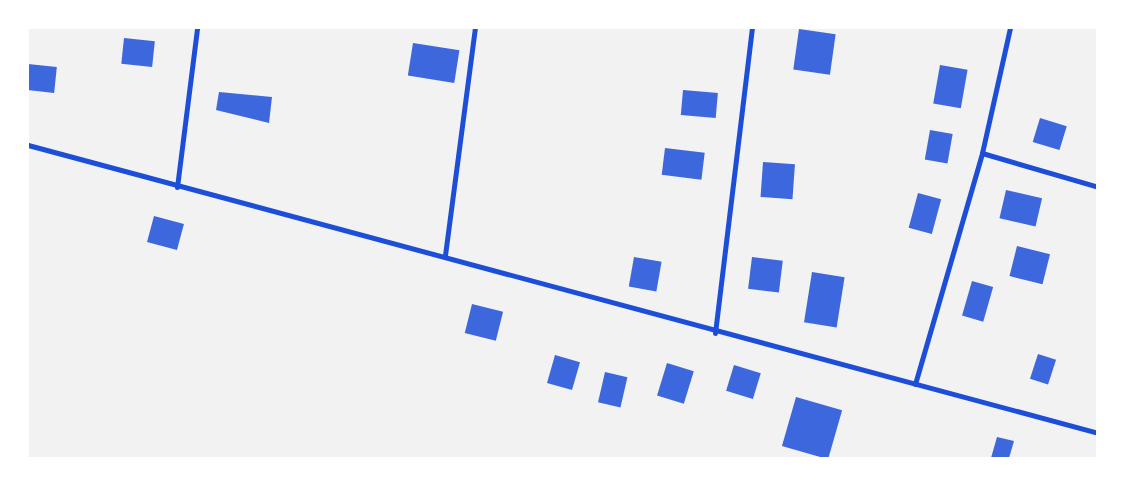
<!DOCTYPE html>
<style>
body{margin:0}
#map{position:relative;width:1125px;height:486px;overflow:hidden;background:#f2f2f2;font-family:"PT Sans",sans-serif}
div>[style]{position:absolute}
[style*='--x']{left:calc(var(--x)*1px);top:calc(var(--y)*1px);width:calc(var(--w)*1px);rotate:calc(var(--a)*1deg)}
.building>*{inset:0;background:#3d67dc;transform-origin:0 0}
.minor>*{height:5px;margin:-2.5px;padding:0 2.5px;transform-origin:2.5px;border-radius:2.5px;background:#1d4ed8}
span{translate:-50% -50%;white-space:nowrap;text-align:center;line-height:1.15;-webkit-text-stroke:4px #fff;paint-order:stroke}
.frame{position:absolute;inset:0;border:29px solid #fff;pointer-events:none}
</style>
<div id="map">
<div class="building">
<i style="left:799px;top:29px;width:37px;height:41px;rotate:8deg"></i>
<i style="left:124px;top:38px;width:31px;height:26px;rotate:6deg"></i>
<i style="left:413px;top:43px;width:47px;height:33px;rotate:9deg"></i>
<i style="left:28px;top:64px;width:29px;height:26px;rotate:6deg"></i>
<i style="left:940px;top:65px;width:28px;height:39px;rotate:10deg"></i>
<i style="left:683px;top:90px;width:35px;height:25px;rotate:5deg"></i>
<i style="clip-path:polygon(219px 92px,272px 97px,269px 123px,216px 110px)"></i>
<i style="left:1040px;top:118px;width:28px;height:25px;rotate:17deg"></i>
<i style="left:930px;top:130px;width:23px;height:30px;rotate:10deg"></i>
<i style="left:665px;top:148px;width:40px;height:27px;rotate:7deg"></i>
<i style="left:763px;top:162px;width:32px;height:35px;rotate:4deg"></i>
<i style="left:1006px;top:190px;width:37px;height:29px;rotate:13deg"></i>
<i style="left:918px;top:193px;width:24px;height:36px;rotate:15deg"></i>
<i style="left:154px;top:216px;width:31px;height:27px;rotate:15deg"></i>
<i style="left:1017px;top:246px;width:34px;height:31px;rotate:14deg"></i>
<i style="left:634px;top:257px;width:28px;height:30px;rotate:10deg"></i>
<i style="left:752px;top:257px;width:31px;height:32px;rotate:7deg"></i>
<i style="left:812px;top:272px;width:33px;height:51px;rotate:9deg"></i>
<i style="left:972px;top:281px;width:22px;height:36px;rotate:16deg"></i>
<i style="left:472px;top:304px;width:32px;height:30px;rotate:14deg"></i>
<i style="left:1038px;top:354px;width:19px;height:26px;rotate:18deg"></i>
<i style="left:555px;top:355px;width:26px;height:29px;rotate:16deg"></i>
<i style="left:667px;top:363px;width:28px;height:34px;rotate:17deg"></i>
<i style="left:734px;top:365px;width:28px;height:27px;rotate:17deg"></i>
<i style="left:605px;top:372px;width:23px;height:31px;rotate:13deg"></i>
<i style="left:796px;top:397px;width:48px;height:51px;rotate:16deg"></i>
<i style="clip-path:polygon(997px 437px,1014px 441px,1009px 458px,991px 458px)"></i>
</div>
<div class="minor">
<i style="--x:28;--y:145;--w:1108;--a:15.06"></i>
<i style="--x:982;--y:153;--w:121;--a:16.3"></i>
<i style="--x:177;--y:187;--w:160;--a:-82.8"></i>
<i style="--x:445;--y:255;--w:229;--a:-82.5"></i>
<i style="--x:715;--y:333;--w:307;--a:-83.1"></i>
<i style="--x:915;--y:384;--w:241;--a:-73.8"></i>
<i style="--x:982;--y:153;--w:128;--a:-77.4"></i>
</div>
<div class="frame"></div>
</div>
